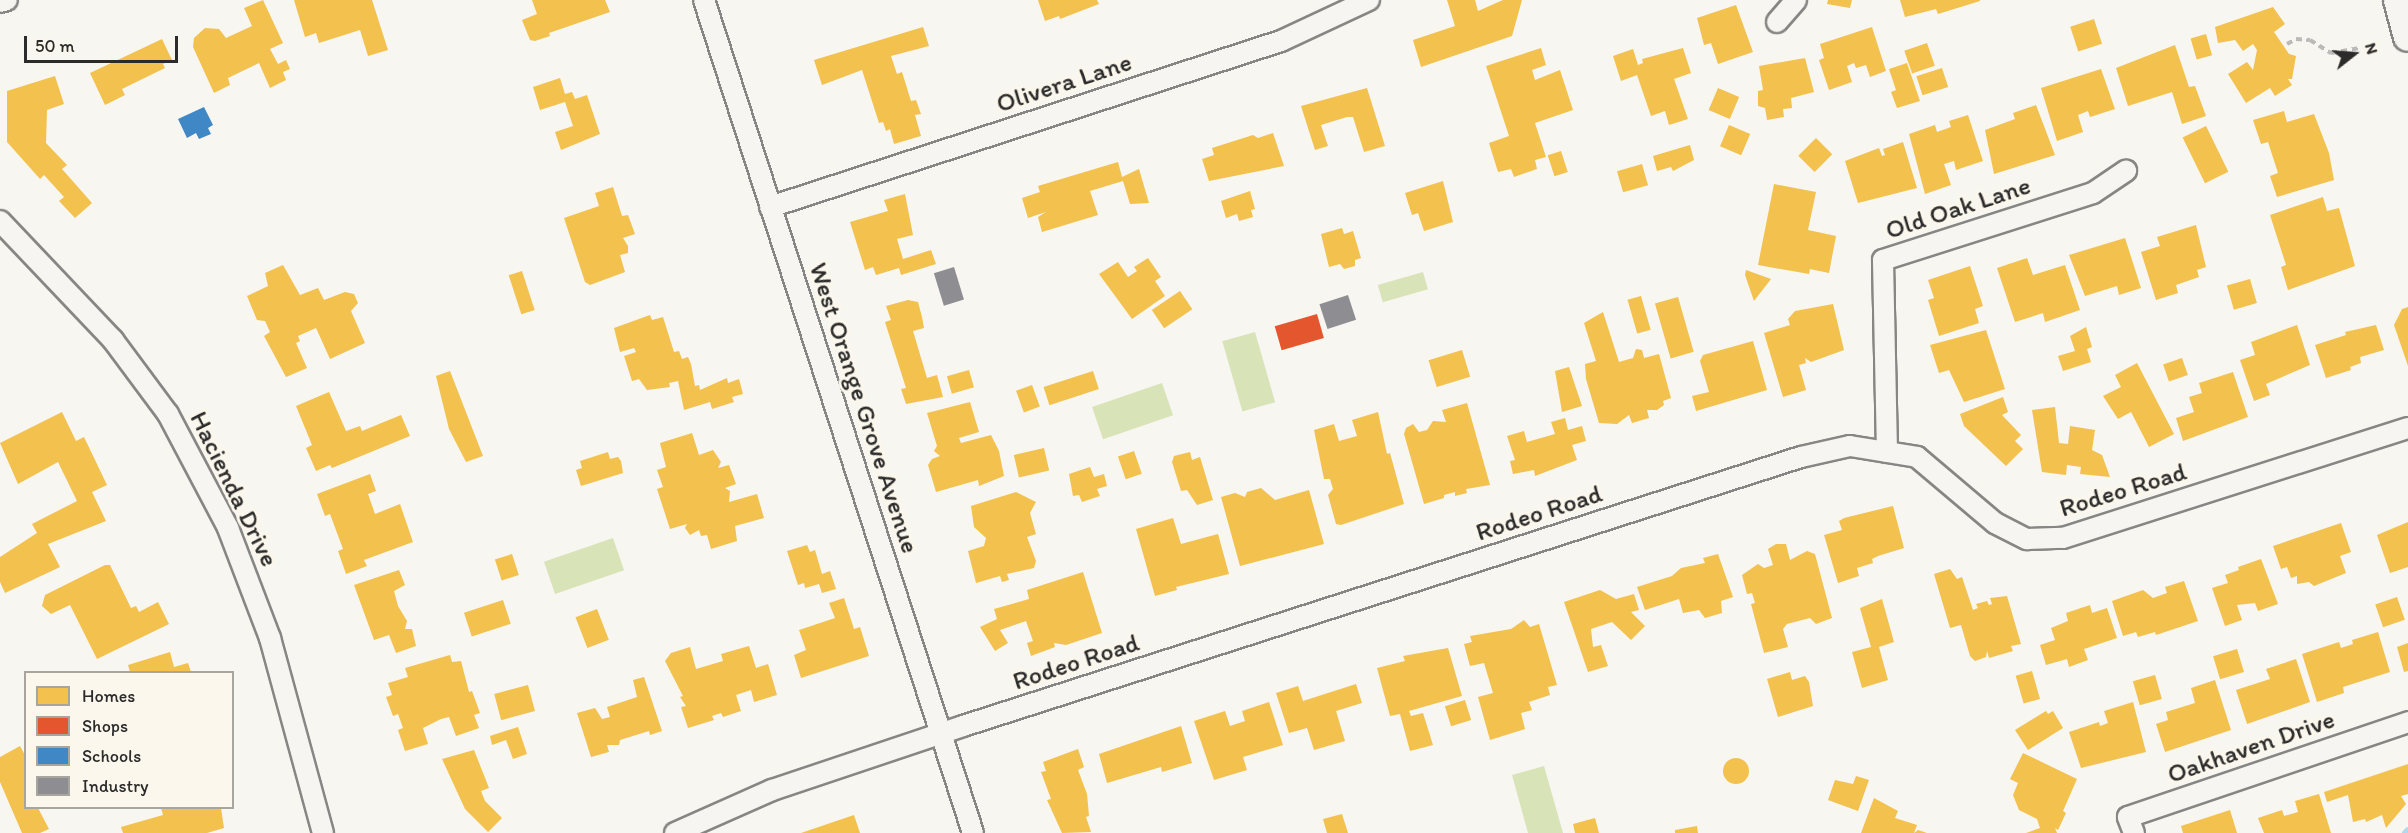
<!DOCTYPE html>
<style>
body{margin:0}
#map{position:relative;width:2408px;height:833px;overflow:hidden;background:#f8f6f0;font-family:Itim,sans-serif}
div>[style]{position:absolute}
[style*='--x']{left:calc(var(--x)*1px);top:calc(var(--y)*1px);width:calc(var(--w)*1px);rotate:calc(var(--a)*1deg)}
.green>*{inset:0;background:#d8e3b8;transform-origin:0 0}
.homes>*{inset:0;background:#f2c14e;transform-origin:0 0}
.round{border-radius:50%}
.shops>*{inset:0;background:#e4572e;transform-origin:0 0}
.schools>*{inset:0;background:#3f88c5}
.industry>*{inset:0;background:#8d8d92;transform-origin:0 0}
.stream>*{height:6px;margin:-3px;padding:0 3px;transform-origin:3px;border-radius:3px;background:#aed9ef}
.path>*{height:4px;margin-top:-2px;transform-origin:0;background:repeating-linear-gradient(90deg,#bcbab8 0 6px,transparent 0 10.5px)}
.roads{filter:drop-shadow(2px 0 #878684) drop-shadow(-2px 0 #878684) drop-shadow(0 2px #878684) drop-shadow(0 -2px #878684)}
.street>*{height:20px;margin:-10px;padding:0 10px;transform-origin:10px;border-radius:10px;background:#f6f5f1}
.secondary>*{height:28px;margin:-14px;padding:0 14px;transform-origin:14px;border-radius:14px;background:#f6f5f1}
span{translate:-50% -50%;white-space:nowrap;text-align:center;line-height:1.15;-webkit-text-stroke:6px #fbf7ec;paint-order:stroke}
.street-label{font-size:26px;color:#2b2b2b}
.legend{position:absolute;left:24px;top:671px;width:210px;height:138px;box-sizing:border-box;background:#fbf7ec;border:2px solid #a8a59f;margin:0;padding:8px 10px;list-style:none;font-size:18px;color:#2b2b2b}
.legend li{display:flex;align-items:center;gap:12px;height:30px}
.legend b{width:30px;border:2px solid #a8a59f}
.north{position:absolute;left:2324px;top:24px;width:60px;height:60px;-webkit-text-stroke:4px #fbf7ec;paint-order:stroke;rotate:73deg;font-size:16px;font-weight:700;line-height:24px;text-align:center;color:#2b2b2b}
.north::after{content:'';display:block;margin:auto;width:21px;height:27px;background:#2b2b2b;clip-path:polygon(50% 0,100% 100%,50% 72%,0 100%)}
.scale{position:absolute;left:24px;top:36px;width:154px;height:27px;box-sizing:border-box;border:3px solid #2b2b2b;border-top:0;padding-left:8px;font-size:18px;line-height:21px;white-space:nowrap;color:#2b2b2b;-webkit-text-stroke:4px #fbf7ec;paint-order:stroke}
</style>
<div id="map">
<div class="green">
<i style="left:1423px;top:272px;width:18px;height:47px;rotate:74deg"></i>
<i style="left:1255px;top:332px;width:73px;height:34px;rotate:74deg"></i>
<i style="left:1162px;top:383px;width:34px;height:74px;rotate:71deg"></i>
<i style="left:613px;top:538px;width:34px;height:73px;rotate:71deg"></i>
<i style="clip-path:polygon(1544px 766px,1563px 833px,1528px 833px,1512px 775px)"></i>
</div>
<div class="homes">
<i style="clip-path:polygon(263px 0,283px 43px,270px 49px,278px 64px,286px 60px,290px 69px,283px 72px,286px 80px,270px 88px,259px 63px,228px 78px,230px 85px,214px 93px,193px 47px,194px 38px,205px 28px,219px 29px,226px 38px,252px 26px,244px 8px)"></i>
<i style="clip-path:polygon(294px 0,372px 0,388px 50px,368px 56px,360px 30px,319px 43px,316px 33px,305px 37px)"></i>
<i style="clip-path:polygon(532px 0,605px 0,610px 12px,549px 33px,550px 36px,535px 41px,530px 40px,522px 20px,537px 14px)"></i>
<i style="clip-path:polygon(1038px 0,1097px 0,1099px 4px,1060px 19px,1059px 16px,1045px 21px)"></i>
<i style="clip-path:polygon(1447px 0,1475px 0,1478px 11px,1503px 0,1522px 0,1512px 36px,1421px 67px,1413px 40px,1455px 26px)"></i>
<i style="clip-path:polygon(1828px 0,1852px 0,1850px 8px,1827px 4px)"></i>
<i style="clip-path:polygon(1900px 0,1980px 0,1980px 1px,1938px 14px,1936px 9px,1905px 17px)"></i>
<i style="clip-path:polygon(1736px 5px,1753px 52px,1718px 64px,1711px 43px,1704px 45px,1697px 18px)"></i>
<i style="clip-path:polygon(2273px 7px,2285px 24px,2274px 32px,2289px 54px,2296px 56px,2292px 79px,2288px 79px,2292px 85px,2275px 96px,2270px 88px,2246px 103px,2228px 74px,2247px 62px,2253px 70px,2257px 50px,2253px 44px,2243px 51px,2235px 40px,2218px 43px,2215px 27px)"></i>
<i style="left:2094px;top:19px;width:26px;height:25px;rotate:72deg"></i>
<i style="clip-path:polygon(923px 27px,929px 46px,891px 56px,897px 74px,902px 72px,911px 101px,916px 100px,921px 114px,915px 115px,921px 136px,894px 144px,890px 129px,886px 131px,883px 122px,879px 123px,862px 70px,822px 85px,814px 60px)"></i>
<i style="clip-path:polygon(1872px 27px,1886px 71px,1870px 77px,1866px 65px,1856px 68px,1854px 63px,1847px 66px,1852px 82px,1829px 90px,1819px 60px,1824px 58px,1820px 44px)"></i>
<i style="left:2206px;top:34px;width:22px;height:16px;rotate:74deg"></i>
<i style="clip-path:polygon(162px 39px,172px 60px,163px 64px,165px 68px,122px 89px,125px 95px,105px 105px,90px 73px)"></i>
<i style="left:1927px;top:43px;width:24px;height:24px;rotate:71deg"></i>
<i style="clip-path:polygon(2175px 45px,2189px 87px,2195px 86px,2206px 116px,2182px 124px,2172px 92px,2128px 106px,2116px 68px)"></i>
<i style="clip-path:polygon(1541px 48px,1546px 65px,1532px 70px,1535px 80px,1560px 70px,1573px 110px,1535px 123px,1546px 157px,1535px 160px,1537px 169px,1514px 177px,1511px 169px,1498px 172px,1489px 143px,1509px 136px,1486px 66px)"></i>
<i style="clip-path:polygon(1683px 48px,1691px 73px,1674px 79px,1688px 119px,1669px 125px,1665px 111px,1651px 116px,1637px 75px,1621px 81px,1613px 56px,1633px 49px,1638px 65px,1643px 63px,1642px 59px)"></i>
<i style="clip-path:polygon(1805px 58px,1814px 92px,1791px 98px,1792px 108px,1783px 109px,1784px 117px,1767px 120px,1765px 108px,1758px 106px,1758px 91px,1763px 90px,1759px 66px)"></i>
<i style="clip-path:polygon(1907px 63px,1920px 101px,1897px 108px,1891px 92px,1896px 90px,1889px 69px)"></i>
<i style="left:1942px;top:68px;width:20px;height:27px;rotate:72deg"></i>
<i style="clip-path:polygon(2101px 69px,2115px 109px,2090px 117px,2088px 111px,2078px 115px,2083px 132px,2057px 141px,2041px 88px)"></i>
<i style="clip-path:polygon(55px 76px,64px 104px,47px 110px,46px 143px,67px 165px,62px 169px,92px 203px,75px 218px,59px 201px,64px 197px,44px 175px,40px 179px,7px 142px,7px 91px)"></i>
<i style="clip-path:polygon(560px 78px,565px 94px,572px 92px,575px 99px,587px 95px,600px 134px,561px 150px,555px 132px,573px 126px,565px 102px,540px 110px,533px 87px)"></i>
<i style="clip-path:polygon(1367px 88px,1385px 146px,1364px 152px,1353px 117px,1347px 117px,1321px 125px,1328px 146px,1315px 150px,1301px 106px)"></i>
<i style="left:1718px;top:88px;width:23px;height:24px;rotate:23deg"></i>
<i style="clip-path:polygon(2036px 105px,2055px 155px,1994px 174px,1985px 130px,2015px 119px,2013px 113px)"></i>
<i style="clip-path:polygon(2284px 111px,2287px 122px,2314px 114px,2329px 153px,2334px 180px,2277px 197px,2270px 176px,2278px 173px,2268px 142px,2261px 144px,2253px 120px)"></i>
<i style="clip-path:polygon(1968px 115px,1983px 161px,1956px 170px,1954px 161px,1944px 164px,1951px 185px,1925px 194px,1909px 134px,1935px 125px,1937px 132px,1951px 127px,1949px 121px)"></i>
<i style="left:1729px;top:125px;width:23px;height:23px;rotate:23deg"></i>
<i style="left:2206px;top:126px;width:51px;height:26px;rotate:64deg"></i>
<i style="clip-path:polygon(1273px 133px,1284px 166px,1209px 181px,1202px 159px,1214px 155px,1212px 148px,1253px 135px,1258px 138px)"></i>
<i style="left:1816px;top:138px;width:23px;height:25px;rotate:45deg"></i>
<i style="clip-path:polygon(1903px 142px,1917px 188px,1858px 203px,1845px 161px,1879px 148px,1882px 156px,1885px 155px,1883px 149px)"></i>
<i style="clip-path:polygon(1690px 145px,1694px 160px,1673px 171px,1671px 167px,1657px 171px,1653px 156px)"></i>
<i style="left:1561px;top:151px;width:22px;height:14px;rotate:72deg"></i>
<i style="clip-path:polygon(1118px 162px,1122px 177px,1139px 169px,1149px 203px,1130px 204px,1123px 181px,1090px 191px,1098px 215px,1042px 232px,1038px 217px,1046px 212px,1028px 218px,1022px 198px,1040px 192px,1038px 186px)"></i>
<i style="left:1642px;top:164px;width:22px;height:26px;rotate:74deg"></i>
<i style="clip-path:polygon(1443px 181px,1453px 222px,1424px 231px,1418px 213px,1412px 215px,1405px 193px)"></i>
<i style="clip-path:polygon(1774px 184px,1816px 192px,1808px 230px,1836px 236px,1829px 273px,1810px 269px,1809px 274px,1758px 265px)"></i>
<i style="clip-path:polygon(613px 187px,622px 216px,628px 215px,635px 234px,623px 238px,628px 246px,628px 253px,620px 255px,625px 272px,590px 285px,585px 282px,564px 218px,599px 206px,595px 193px)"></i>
<i style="clip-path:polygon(1250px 191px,1255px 209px,1251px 210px,1253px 217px,1239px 221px,1237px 214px,1226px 218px,1221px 201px)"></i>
<i style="clip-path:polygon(905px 194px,913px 235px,897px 239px,903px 259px,931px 250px,936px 264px,901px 275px,899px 268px,876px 275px,873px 267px,865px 270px,850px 222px,888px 211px,884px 200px)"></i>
<i style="clip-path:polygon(2323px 197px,2327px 211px,2339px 208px,2355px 266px,2288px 290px,2281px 267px,2286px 265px,2270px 215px)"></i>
<i style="clip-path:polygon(2196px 225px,2206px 267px,2197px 270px,2199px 277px,2176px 285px,2178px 293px,2156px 300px,2141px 252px,2160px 246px,2157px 237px)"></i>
<i style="clip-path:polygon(1342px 228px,1344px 234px,1353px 231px,1361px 258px,1355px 260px,1355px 266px,1344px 269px,1340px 264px,1329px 267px,1321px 234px)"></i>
<i style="clip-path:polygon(2125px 238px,2141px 288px,2119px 295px,2117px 286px,2085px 296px,2069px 255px)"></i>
<i style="clip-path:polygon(1148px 258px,1161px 277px,1155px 281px,1165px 296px,1132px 319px,1099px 274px,1118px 262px,1128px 277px,1137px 271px,1134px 267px)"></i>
<i style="clip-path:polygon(2027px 258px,2033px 275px,2065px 265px,2080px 310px,2045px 322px,2043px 313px,2015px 322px,1997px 268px)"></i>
<i style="clip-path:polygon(283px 265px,300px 295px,318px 288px,324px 300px,345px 292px,354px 294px,358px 303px,351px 311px,365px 343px,330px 359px,316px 328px,298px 336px,300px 341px,296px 343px,307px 368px,286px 377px,264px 336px,270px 332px,265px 321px,257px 320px,247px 296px,268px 286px,265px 273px)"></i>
<i style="clip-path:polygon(1970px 266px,1983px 306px,1975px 309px,1979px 323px,1939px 336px,1928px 300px,1934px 298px,1928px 280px)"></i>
<i style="clip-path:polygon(1746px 270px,1771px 279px,1754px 301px,1745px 275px)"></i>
<i style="left:522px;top:271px;width:41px;height:14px;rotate:72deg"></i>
<i style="left:2250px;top:279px;width:25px;height:24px;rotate:74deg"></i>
<i style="left:1180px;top:291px;width:22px;height:34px;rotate:56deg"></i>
<i style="left:1641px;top:296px;width:35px;height:14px;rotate:74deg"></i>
<i style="left:1678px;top:297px;width:57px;height:24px;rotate:74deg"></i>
<i style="clip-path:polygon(908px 300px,918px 302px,922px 317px,924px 328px,913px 331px,927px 378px,937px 375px,943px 397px,906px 404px,901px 389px,906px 388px,885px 322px,891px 320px,886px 306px)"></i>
<i style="clip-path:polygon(1833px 304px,1844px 350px,1811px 362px,1805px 358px,1806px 363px,1799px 365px,1806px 390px,1783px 397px,1764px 333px,1790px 325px,1788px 319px,1795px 311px)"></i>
<i style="clip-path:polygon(2408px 307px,2408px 366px,2394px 325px,2402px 309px)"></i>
<i style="clip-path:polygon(1603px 312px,1619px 362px,1633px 358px,1636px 349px,1642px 350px,1644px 358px,1659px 354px,1671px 398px,1663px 401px,1664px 405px,1657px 410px,1647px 410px,1649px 418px,1632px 423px,1629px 415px,1617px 424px,1599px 423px,1586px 379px,1585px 364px,1596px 361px,1584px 323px)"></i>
<i style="clip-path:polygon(650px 315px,652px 320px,663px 317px,674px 352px,679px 351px,682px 359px,688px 357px,691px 364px,695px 386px,699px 385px,700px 390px,727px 378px,728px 383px,739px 379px,743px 394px,732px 397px,734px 402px,712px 409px,710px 402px,684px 410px,678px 381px,669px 383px,670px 387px,647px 390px,639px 379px,632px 381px,624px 356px,636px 352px,634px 348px,620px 352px,614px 328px)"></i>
<i style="clip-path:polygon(2297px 325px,2310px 365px,2266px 384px,2270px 395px,2254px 401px,2240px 360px,2255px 355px,2251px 342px)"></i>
<i style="clip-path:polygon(2376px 325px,2384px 350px,2360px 357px,2361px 363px,2350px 367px,2351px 370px,2326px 378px,2315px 345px,2346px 335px,2345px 332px)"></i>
<i style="clip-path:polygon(2086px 327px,2092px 347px,2087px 349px,2091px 362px,2063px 371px,2058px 356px,2075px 351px,2070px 336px)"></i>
<i style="clip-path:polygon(1986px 330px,2005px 389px,1964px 402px,1949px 370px,1939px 373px,1930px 345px)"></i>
<i style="clip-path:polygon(1753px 341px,1767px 390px,1696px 411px,1692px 396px,1709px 392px,1700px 361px,1703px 355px)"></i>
<i style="left:1462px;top:350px;width:28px;height:35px;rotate:73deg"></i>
<i style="left:2182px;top:358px;width:18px;height:20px;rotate:71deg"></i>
<i style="clip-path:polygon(2137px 363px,2174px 434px,2149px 447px,2131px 412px,2118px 419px,2103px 396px,2121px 387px,2115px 375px)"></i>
<i style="clip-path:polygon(1569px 367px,1582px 406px,1562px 412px,1555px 371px)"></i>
<i style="left:969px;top:370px;width:18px;height:23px;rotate:74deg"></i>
<i style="clip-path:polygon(450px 371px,483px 456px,466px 462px,449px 429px,436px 376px)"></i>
<i style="left:1093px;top:371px;width:19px;height:52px;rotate:72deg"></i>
<i style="clip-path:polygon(2233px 372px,2248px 417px,2183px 441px,2176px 418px,2194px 412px,2189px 397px,2202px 393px,2199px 383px)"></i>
<i style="left:1032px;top:385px;width:23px;height:17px;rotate:70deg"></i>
<i style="clip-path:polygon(329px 392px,346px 431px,360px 426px,362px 431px,401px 415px,410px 436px,332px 468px,330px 465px,316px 471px,306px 448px,312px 445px,296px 406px)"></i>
<i style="clip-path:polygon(2003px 397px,2008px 412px,2002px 415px,2021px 435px,2015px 441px,2023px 449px,2006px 466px,1964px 426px,1960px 414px)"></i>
<i style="clip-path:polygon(970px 402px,979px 432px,959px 438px,961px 443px,991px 435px,999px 451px,1004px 476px,979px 486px,978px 480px,936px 492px,928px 465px,932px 459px,940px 456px,934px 451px,937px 446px,927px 413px)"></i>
<i style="clip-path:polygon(1467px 403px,1490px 485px,1466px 489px,1467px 493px,1455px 496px,1455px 492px,1444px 495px,1444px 498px,1424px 504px,1404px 434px,1406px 428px,1413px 424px,1419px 432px,1427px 430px,1433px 421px,1446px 422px,1442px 410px)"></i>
<i style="clip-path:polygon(2055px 407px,2059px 443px,2068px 444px,2070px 426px,2095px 430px,2092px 450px,2102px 455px,2110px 477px,2080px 474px,2081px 467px,2067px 465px,2066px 475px,2042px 472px,2032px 410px)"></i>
<i style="clip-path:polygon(62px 412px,76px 441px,84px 437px,107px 485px,92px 492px,106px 521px,48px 544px,60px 567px,5px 593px,0 582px,0 557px,37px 533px,32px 524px,77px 501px,58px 462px,18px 484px,0 443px)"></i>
<i style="clip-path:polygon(1378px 412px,1387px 454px,1390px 453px,1404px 504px,1341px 525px,1336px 524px,1328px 495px,1333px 489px,1330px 479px,1324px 479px,1314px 430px,1334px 424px,1339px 441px,1357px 436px,1352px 420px)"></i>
<i style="clip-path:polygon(1565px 418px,1568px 430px,1582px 426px,1586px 441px,1572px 445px,1577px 460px,1535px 476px,1534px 470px,1513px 474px,1510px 461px,1515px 460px,1507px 436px,1524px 431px,1527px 442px,1555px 434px,1551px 422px)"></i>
<i style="clip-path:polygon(692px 433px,699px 455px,713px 450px,721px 462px,718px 468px,729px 465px,736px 484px,725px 488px,730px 491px,729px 502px,757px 494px,764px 518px,735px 526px,737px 541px,711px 549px,707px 535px,701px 536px,699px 530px,690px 535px,685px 528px,687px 524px,670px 529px,657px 489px,663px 487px,657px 470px,666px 467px,660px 443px)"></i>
<i style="left:1044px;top:448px;width:23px;height:31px;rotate:77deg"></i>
<i style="left:1134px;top:451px;width:24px;height:17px;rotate:71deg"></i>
<i style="clip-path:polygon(608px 452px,610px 459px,618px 457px,621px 461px,623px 473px,581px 486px,576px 470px,582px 468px,580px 461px)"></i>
<i style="clip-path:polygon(1190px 452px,1192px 460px,1200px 457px,1213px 500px,1197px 505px,1187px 490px,1181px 491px,1172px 462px,1174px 456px)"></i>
<i style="clip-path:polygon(1090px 467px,1094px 477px,1104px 474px,1107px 486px,1097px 489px,1100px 496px,1082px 502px,1079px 495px,1073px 496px,1069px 474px)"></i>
<i style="clip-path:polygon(370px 474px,376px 491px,368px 494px,375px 514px,400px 504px,413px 542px,364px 560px,367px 566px,346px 574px,338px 551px,343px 549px,330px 514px,325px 516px,317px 494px)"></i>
<i style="clip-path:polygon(1261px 488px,1275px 500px,1309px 490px,1324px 544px,1240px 566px,1221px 497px,1235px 493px,1245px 497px,1247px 492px)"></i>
<i style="clip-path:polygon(1016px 492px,1036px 502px,1030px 513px,1036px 534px,1027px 537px,1036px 561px,1034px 568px,1007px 574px,1009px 580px,1002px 582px,1000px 576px,976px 583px,968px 551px,984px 546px,986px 538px,974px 527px,971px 506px)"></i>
<i style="clip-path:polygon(1893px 506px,1904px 548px,1878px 556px,1872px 559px,1873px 563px,1857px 568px,1859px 576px,1838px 583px,1824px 535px,1842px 530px,1839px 521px,1844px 518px)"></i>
<i style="clip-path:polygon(1173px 518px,1181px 544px,1218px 534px,1229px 574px,1176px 587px,1177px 590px,1155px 596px,1136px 529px)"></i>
<i style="clip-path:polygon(2408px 522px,2408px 567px,2390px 573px,2377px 535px)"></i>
<i style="clip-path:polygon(2341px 523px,2351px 552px,2340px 556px,2346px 573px,2314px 586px,2309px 582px,2297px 584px,2297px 576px,2291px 578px,2287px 567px,2281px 569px,2273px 546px)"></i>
<i style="clip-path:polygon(1776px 544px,1786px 544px,1790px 560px,1807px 551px,1815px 554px,1832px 618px,1816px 624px,1810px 618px,1787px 624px,1783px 629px,1788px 647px,1764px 653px,1751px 604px,1755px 603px,1752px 593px,1747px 594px,1742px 575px,1758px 564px,1764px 568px,1773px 565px,1768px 549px)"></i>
<i style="clip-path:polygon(807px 545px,810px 552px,815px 550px,822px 574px,830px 571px,836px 589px,822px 593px,819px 584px,805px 588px,804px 583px,798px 585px,787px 551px)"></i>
<i style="left:512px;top:554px;width:22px;height:18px;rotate:72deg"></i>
<i style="clip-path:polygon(1718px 554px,1733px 597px,1721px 601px,1722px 613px,1705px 618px,1699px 610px,1683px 613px,1679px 599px,1645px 610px,1637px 587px,1672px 576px,1681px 568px,1705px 563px,1703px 558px)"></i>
<i style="clip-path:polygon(2261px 559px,2278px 604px,2258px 611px,2255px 603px,2237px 605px,2242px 620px,2225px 626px,2212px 588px,2228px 583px,2225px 575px,2239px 570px,2238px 567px)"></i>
<i style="clip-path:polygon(105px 565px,110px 565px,131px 608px,136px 606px,139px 612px,158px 602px,169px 624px,97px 659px,70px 605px,51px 614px,42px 606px,45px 595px)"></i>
<i style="clip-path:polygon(1950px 569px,1957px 579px,1962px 577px,1973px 610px,1978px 608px,1976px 604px,1987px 601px,1989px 605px,1992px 604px,1990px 598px,2007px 596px,2021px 644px,2011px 646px,2013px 651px,1989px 658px,1987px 651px,1986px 657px,1975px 661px,1970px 656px,1961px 625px,1950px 628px,1934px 574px)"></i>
<i style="clip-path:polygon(399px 570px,405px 585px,394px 591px,398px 606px,407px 621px,405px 629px,412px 629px,416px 646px,396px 653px,389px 635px,374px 640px,354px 585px)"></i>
<i style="clip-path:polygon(1083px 572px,1102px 633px,1066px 645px,1054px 643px,1055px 647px,1031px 656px,1027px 643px,1033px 641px,1026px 621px,1000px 630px,1008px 643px,995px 651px,980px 627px,997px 619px,994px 609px,1029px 599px,1027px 590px)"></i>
<i style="clip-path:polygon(2184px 581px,2198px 621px,2156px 635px,2155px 632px,2138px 637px,2136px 632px,2123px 636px,2112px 601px,2143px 590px,2153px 598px,2167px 593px,2165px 587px)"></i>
<i style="clip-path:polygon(1600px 590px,1616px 599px,1634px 594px,1639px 610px,1631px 612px,1645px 626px,1631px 640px,1612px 622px,1591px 629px,1593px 647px,1601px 645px,1608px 666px,1588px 672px,1564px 602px)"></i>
<i style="left:2397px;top:597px;width:24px;height:23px;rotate:71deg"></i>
<i style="clip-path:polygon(844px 598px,854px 629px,860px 627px,869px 656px,801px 678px,794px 655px,806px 650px,799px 630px,835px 618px,829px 603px)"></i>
<i style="clip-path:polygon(1882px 599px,1894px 642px,1879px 647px,1888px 680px,1862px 688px,1852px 652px,1871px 647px,1860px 608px)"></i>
<i style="left:503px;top:600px;width:25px;height:41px;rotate:72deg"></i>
<i style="clip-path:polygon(2090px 605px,2092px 613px,2107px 608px,2117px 638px,2084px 649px,2088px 660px,2069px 667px,2067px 659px,2046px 665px,2040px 645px,2055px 640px,2051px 628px,2068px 621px,2066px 613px)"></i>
<i style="left:597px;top:609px;width:33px;height:23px;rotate:69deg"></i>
<i style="clip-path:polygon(1524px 620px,1530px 627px,1539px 624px,1557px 685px,1548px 687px,1550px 695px,1529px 702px,1532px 710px,1521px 713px,1525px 729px,1490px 740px,1478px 697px,1493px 693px,1484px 663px,1470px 666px,1464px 644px,1472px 642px,1470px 636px,1511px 629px)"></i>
<i style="clip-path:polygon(2378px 632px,2390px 672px,2343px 687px,2344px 693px,2317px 702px,2302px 654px,2339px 642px,2341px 648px,2353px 644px,2352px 640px)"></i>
<i style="clip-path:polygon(2408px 643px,2408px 671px,2404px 672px,2397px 647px)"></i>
<i style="clip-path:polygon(749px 646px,756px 668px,768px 664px,777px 695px,754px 702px,751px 690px,736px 695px,741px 711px,723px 717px,721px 713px,712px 716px,714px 720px,688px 728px,681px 707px,686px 706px,680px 697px,683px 696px,665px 661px,671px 653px,690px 647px,696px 669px,723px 661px,721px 654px)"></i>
<i style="clip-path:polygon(1448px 648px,1462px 696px,1409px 711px,1411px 716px,1423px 713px,1433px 745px,1410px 751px,1400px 714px,1390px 716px,1377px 668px,1405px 661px,1403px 656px)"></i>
<i style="left:2237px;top:649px;width:24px;height:25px;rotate:73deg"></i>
<i style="clip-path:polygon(170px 652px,174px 667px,188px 663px,191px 672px,130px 672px,128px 665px)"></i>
<i style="clip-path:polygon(450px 655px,452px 662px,461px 661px,469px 692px,472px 691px,480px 713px,474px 715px,479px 728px,456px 736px,449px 717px,441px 719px,423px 728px,428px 744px,405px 751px,398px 730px,403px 728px,398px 714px,393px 716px,386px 697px,392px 695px,388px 683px,408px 677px,405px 668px)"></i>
<i style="clip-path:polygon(2296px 659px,2310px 702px,2247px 724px,2236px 690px,2270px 679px,2266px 669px)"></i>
<i style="left:2032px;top:671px;width:29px;height:17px;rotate:74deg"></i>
<i style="clip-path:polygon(1790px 672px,1792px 680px,1805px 676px,1809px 682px,1813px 706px,1778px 717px,1767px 679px)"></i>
<i style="left:2155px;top:675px;width:25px;height:23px;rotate:74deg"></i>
<i style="clip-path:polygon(644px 677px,662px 731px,650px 735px,649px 731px,620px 740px,619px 745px,607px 745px,609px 752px,591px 757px,577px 713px,595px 708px,602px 719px,610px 717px,607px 707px,637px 697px,633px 680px)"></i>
<i style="clip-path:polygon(2215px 680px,2231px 730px,2165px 752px,2156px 724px,2168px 720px,2166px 712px,2195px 703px,2191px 688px)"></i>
<i style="clip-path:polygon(1356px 684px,1362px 703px,1336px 711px,1345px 741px,1314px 750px,1307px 728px,1289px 733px,1276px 693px,1298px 686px,1303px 701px)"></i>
<i style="left:528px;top:685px;width:27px;height:35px;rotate:75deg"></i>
<i style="left:1465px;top:700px;width:21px;height:21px;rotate:73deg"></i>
<i style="clip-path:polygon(1269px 702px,1283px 745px,1243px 757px,1247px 770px,1214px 780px,1194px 721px,1225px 711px,1230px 726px,1245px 721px,1242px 711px)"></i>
<i style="clip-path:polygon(2133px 702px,2146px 752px,2081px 768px,2069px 732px,2099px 722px,2100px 726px,2108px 723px,2104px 711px)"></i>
<i style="clip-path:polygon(2046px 711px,2048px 714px,2053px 711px,2063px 728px,2028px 750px,2015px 730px)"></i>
<i style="clip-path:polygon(1181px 726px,1192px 763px,1162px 772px,1161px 767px,1107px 783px,1099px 754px)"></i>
<i style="clip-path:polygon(518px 727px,527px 754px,513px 759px,506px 740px,492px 745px,490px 736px)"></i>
<i style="clip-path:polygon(20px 746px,26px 757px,26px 808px,38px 808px,49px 829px,40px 833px,22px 833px,0 782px,0 757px)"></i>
<i style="clip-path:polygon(1078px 749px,1084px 767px,1078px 770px,1087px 794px,1089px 816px,1086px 817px,1091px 832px,1062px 833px,1047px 800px,1051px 799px,1041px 772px,1046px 771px,1043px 762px)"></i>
<i style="clip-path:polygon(474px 750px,489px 788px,481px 791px,485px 801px,502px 818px,488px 832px,465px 809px,442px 759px)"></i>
<i style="clip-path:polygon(2023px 753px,2077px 779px,2063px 811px,2066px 813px,2058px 830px,2055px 828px,2057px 833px,2026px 833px,2040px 828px,2037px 819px,2019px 810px,2013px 795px,2018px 783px,2010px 779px)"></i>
<i class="round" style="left:1723px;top:758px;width:26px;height:26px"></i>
<i style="clip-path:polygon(2408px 764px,2408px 794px,2401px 796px,2406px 804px,2386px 828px,2382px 815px,2366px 822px,2365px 819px,2353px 822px,2348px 795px,2327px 802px,2324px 792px)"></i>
<i style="clip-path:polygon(1856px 776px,1869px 780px,1858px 811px,1828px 800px,1835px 780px,1853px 784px)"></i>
<i style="clip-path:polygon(2319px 794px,2331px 833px,2264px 833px,2258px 818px,2282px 810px,2284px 816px,2298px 812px,2295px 801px)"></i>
<i style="clip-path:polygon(1874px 798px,1898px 811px,1895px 818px,1917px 825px,1914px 833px,1918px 830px,1927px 833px,1861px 833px)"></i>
<i style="clip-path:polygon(161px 808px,221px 808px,224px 828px,207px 833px,123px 833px,121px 827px,163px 815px)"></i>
<i style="clip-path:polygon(2230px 810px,2237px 833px,2183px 833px,2181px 826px)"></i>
<i style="clip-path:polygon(1342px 814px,1348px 833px,1327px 833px,1323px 819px)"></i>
<i style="clip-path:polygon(854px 815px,860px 833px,801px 833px)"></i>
<i style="clip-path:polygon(1595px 818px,1599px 833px,1575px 833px,1573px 824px)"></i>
<i style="clip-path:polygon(1697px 826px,1698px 833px,1675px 833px,1675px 830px)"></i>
</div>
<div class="shops">
<i style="left:1317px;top:314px;width:25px;height:44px;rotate:74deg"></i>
</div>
<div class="schools">
<i style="clip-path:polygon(204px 107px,213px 125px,208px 128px,211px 134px,199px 139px,196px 133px,187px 138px,178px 119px)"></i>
</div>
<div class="industry">
<i style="left:954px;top:267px;width:34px;height:21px;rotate:73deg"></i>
<i style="left:1348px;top:295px;width:26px;height:30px;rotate:72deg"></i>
</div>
<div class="stream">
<i style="--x:2405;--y:833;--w:4;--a:-45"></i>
</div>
<div class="path">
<i style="--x:2287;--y:44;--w:10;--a:-29"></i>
<i style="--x:2296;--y:39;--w:14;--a:4"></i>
<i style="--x:2310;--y:40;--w:25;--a:32"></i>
<i style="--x:2331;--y:53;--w:29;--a:-10"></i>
</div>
<div class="roads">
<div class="street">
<i style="--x:704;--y:0;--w:875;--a:72.1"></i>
<i style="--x:0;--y:2;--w:7;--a:-16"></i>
<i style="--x:1777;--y:22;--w:29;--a:-49"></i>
<i style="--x:770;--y:207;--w:537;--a:-18"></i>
<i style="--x:1281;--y:41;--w:97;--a:-25"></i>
<i style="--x:0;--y:221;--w:164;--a:46.5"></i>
<i style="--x:113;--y:340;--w:92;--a:53.4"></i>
<i style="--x:168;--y:414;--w:129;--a:62.2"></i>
<i style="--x:228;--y:528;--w:118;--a:69.1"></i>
<i style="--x:270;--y:638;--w:202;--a:74.8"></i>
<i style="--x:1887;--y:452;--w:192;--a:-91.2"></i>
<i style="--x:1883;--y:260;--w:220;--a:-17.7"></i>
<i style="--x:2093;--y:193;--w:40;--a:-34"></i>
<i style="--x:675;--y:833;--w:106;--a:-23.9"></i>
<i style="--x:772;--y:790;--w:201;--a:-18.5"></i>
<i style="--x:963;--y:726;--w:880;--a:-17.8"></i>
<i style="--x:1801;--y:457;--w:50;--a:-12.7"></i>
<i style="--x:1850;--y:446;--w:68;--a:9.3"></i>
<i style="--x:1917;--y:457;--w:102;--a:40.2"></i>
<i style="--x:1995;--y:523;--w:36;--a:27"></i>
<i style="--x:2027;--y:539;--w:36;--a:-2"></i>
<i style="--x:2063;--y:538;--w:362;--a:-17.7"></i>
<i style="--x:2134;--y:833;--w:17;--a:-111"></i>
<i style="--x:2128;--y:817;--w:296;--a:-18.7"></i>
</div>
<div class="secondary">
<i style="--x:2398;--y:0;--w:38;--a:75"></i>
</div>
</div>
<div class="street-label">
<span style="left:1064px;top:83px;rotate:-18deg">Olivera Lane</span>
<span style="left:1958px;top:208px;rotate:-18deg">Old Oak Lane</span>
<span style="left:864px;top:408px;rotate:72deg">West Orange Grove Avenue</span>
<span style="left:234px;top:489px;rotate:64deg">Hacienda Drive</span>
<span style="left:2123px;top:490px;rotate:-17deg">Rodeo Road</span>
<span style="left:1539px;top:513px;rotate:-18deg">Rodeo Road</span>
<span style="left:1076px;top:662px;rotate:-18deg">Rodeo Road</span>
<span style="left:2251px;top:747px;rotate:-19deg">Oakhaven Drive</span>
</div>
<ul class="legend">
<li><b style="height:16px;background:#f2c14e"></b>Homes</li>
<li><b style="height:16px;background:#e4572e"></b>Shops</li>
<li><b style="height:16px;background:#3f88c5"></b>Schools</li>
<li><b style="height:16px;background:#8d8d92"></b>Industry</li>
</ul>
<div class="north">N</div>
<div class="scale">50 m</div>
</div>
